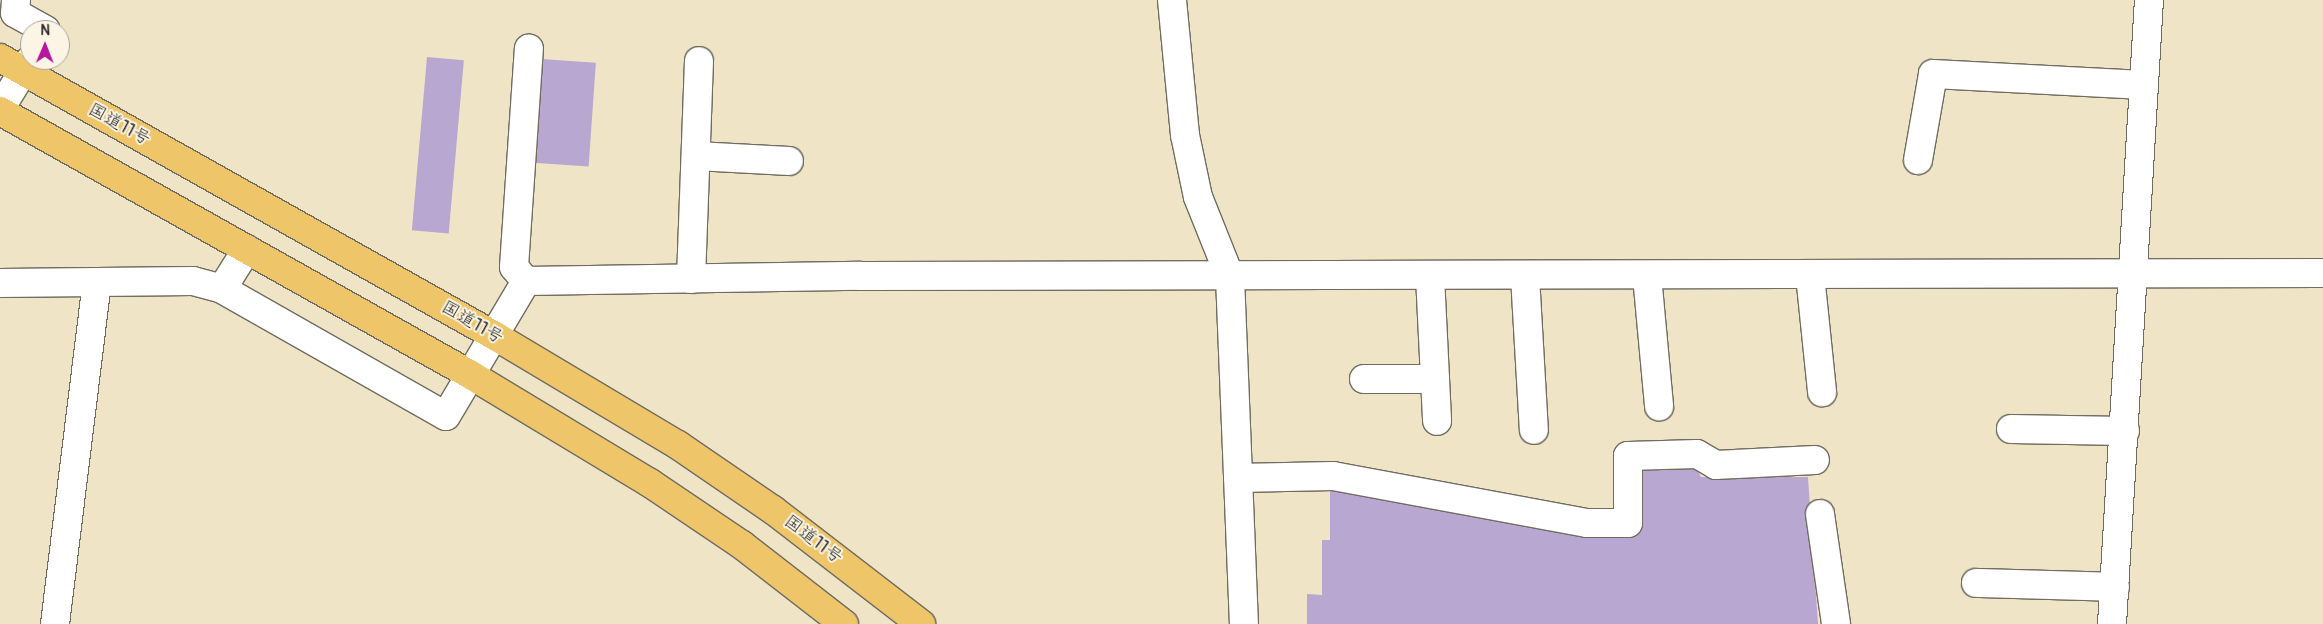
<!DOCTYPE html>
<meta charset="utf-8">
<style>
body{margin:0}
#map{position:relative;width:2323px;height:624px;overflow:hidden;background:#efe5c6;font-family:Pangolin,"Klee One",sans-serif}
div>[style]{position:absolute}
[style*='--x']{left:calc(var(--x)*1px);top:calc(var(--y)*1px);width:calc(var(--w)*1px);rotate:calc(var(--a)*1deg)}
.building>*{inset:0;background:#b8a7d1;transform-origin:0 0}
.roads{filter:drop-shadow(1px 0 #706c61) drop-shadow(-1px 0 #706c61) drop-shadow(0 1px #706c61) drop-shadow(0 -1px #706c61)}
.minor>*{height:28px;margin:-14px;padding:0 14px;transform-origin:14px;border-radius:14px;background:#fff}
.highway>*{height:28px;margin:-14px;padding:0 14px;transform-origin:14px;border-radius:14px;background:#eec569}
span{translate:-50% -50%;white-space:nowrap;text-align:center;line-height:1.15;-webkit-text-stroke:4px #fcf5e5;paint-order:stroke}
.street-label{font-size:18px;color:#2b2b2b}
.north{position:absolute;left:20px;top:20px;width:50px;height:50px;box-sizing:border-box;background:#fcf5e5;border:1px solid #a8a49b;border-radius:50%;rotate:1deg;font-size:14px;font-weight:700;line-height:20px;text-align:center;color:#2b2b2b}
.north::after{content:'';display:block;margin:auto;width:18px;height:22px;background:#b5179e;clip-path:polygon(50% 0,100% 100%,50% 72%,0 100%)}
</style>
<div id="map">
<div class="building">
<i style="left:427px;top:57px;width:37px;height:174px;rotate:5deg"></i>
<i style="left:541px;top:59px;width:55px;height:104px;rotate:4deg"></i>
<i style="clip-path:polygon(1636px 469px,1697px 469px,1701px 477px,1808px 477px,1818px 624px,1307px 624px,1307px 594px,1322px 595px,1322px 540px,1330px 540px,1330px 484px,1594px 536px,1636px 536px)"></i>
</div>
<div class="roads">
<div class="minor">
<i style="--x:16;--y:0;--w:13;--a:94"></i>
<i style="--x:15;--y:13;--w:35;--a:29"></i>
<i style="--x:1172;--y:0;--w:136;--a:84.5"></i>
<i style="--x:1185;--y:135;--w:63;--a:78.2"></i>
<i style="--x:1198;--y:197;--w:86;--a:68.2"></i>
<i style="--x:1230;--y:277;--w:347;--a:87.7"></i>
<i style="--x:0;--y:109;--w:57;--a:-58.5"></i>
<i style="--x:696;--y:156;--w:93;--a:3.1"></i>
<i style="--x:1918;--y:160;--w:87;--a:-80.1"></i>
<i style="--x:1933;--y:74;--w:211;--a:3"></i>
<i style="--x:1810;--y:275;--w:118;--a:84.1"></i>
<i style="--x:1430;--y:276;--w:145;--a:87.2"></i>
<i style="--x:1525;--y:276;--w:154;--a:86.7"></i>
<i style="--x:1647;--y:276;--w:131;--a:84.7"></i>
<i style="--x:691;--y:279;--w:218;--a:-87.9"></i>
<i style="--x:526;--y:281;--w:18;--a:-131"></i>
<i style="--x:514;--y:267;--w:219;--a:-86.1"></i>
<i style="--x:0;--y:283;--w:193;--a:-0.6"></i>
<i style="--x:193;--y:281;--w:30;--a:15"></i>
<i style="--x:222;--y:289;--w:257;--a:29.6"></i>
<i style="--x:446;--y:416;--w:157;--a:-59.3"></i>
<i style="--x:526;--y:281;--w:334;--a:-0.9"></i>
<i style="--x:860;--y:276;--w:1463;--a:-0.12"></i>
<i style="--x:222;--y:289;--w:47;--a:-58"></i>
<i style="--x:1364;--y:379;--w:71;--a:0"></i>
<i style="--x:2011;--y:429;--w:114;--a:1"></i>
<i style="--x:1238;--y:478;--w:95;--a:-1.2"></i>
<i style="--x:1333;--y:476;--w:258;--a:10.5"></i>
<i style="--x:1587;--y:523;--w:41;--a:0"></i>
<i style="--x:1628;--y:523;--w:67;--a:-90"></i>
<i style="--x:1628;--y:456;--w:69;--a:-1.7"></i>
<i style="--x:1697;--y:454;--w:22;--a:30"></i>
<i style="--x:1716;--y:465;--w:99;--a:-2.9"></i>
<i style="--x:1820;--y:514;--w:111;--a:81.7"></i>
<i style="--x:1976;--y:583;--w:139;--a:1.6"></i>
<i style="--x:55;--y:624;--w:344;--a:-83"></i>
<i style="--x:2112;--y:624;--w:625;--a:-86.61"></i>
</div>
<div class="highway">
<i style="--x:0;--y:58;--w:568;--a:29.32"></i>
<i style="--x:495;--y:336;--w:213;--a:30.8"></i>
<i style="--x:678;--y:445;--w:115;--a:34.4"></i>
<i style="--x:773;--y:510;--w:187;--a:37.6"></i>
<i style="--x:0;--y:111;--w:540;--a:29.27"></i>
<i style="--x:471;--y:375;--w:209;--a:31.1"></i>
<i style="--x:650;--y:483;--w:111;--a:34"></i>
<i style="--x:742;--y:545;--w:129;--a:37.8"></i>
</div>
</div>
<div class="street-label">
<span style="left:119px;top:125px;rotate:29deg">国道11号</span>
<span style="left:472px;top:323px;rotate:30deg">国道11号</span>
<span style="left:813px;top:540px;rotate:37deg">国道11号</span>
</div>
<div class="north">N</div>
</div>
